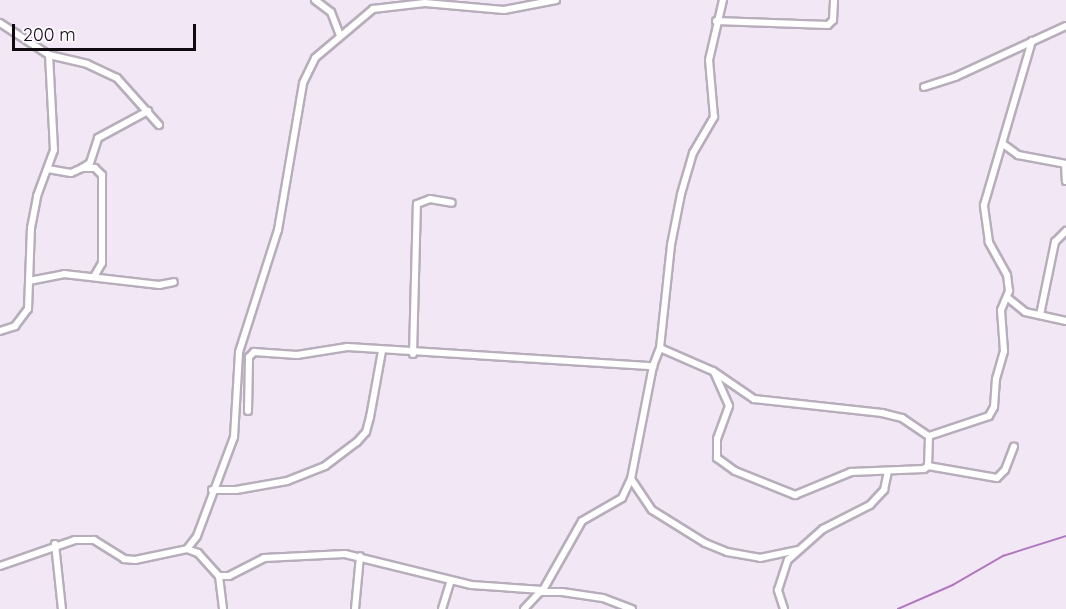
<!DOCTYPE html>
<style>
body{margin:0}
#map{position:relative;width:1066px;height:609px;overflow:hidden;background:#f2e8f5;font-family:Quicksand,sans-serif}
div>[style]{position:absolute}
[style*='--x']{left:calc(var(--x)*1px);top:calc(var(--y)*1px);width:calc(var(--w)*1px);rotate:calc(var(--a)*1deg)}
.stream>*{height:1.5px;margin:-0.75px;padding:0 0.75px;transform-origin:0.75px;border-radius:0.75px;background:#b078bf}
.roads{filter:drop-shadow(2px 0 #b8aebb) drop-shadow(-2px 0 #b8aebb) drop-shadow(0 2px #b8aebb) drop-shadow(0 -2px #b8aebb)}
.minor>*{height:6px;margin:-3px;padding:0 3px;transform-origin:3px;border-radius:3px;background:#fff}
span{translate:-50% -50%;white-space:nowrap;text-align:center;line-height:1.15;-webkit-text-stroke:4.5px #fdf7ff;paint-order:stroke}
.scale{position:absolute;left:12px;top:24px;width:184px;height:27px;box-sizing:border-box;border:3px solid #0e0a0f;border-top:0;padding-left:8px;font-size:18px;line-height:21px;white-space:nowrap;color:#0e0a0f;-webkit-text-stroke:4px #fdf7ff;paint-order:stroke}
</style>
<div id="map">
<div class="stream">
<i style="--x:898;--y:609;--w:60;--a:-23.6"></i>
<i style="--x:953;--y:585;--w:58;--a:-30.1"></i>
<i style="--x:1003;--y:556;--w:66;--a:-17.6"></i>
</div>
<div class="roads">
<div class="minor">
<i style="--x:315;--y:0;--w:20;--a:37"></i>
<i style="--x:331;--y:12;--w:25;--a:69"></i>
<i style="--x:716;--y:21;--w:112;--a:2"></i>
<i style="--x:828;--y:25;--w:7;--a:-45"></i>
<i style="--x:833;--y:20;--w:20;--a:-87"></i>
<i style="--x:0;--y:23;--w:59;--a:33.1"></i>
<i style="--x:49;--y:55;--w:39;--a:13"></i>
<i style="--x:87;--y:64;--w:33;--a:25"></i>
<i style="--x:117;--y:78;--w:63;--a:48.2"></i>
<i style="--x:924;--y:87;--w:33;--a:-18"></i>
<i style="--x:955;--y:77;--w:122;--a:-24.7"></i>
<i style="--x:1003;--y:144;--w:19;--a:36"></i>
<i style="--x:1018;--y:155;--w:49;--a:10.6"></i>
<i style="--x:1065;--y:164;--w:17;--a:87"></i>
<i style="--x:82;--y:168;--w:13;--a:0"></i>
<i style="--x:95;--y:168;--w:10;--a:45"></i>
<i style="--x:102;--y:175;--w:88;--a:90"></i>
<i style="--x:102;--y:263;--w:14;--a:120"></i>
<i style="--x:48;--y:169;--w:23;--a:10"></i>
<i style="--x:71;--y:173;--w:12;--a:-24"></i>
<i style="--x:82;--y:168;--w:9;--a:-32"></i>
<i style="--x:90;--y:163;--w:26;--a:-72"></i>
<i style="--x:98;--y:138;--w:57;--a:-28.4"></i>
<i style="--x:29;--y:281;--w:36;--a:-11"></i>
<i style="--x:64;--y:274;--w:96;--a:6.6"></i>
<i style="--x:159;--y:285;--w:15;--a:-11"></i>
<i style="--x:1008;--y:298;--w:22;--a:39"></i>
<i style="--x:1025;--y:312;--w:42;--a:12.4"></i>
<i style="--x:1040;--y:315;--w:75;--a:-78.4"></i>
<i style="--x:1055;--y:242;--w:16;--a:-45"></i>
<i style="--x:0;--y:331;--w:16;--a:-18"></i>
<i style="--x:15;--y:326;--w:21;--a:-53"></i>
<i style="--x:28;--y:309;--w:81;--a:-87.9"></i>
<i style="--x:31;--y:228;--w:33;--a:-79"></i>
<i style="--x:37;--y:196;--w:49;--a:-69.7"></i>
<i style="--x:54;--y:150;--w:95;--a:-93"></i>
<i style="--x:660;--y:348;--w:58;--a:23.5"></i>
<i style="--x:713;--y:371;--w:50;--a:34.3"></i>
<i style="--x:754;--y:399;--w:129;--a:6.2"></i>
<i style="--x:882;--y:413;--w:21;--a:14"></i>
<i style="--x:902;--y:418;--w:32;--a:34"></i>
<i style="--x:929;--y:436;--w:63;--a:-18.4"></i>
<i style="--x:989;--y:416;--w:10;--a:-61"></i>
<i style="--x:994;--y:407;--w:28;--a:-86"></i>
<i style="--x:996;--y:379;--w:29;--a:-74"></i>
<i style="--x:1004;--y:351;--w:41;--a:-94.2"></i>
<i style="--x:1001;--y:310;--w:21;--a:-67"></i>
<i style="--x:1009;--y:291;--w:16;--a:-97"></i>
<i style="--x:1007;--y:275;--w:38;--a:-119"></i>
<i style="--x:989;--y:242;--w:37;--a:-98"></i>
<i style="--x:984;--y:205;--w:171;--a:-73.7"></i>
<i style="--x:413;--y:354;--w:150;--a:-88.5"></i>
<i style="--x:417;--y:204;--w:14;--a:-21"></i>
<i style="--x:430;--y:199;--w:22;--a:10"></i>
<i style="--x:714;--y:372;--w:37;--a:66"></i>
<i style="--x:729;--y:406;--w:35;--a:110"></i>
<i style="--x:717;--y:439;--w:19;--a:90"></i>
<i style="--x:717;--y:458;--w:22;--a:36"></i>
<i style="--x:735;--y:471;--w:65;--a:21.8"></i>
<i style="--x:795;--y:495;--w:61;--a:-22.3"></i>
<i style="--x:851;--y:472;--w:73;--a:-2.4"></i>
<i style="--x:924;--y:469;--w:5;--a:-37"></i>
<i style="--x:928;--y:466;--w:30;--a:-88"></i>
<i style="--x:248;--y:411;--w:54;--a:-88.9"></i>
<i style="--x:249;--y:357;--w:7;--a:-45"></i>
<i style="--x:254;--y:352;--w:43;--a:4"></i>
<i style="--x:297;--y:355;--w:51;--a:-9.1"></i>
<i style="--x:347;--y:347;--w:307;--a:3.6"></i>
<i style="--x:928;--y:466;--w:70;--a:9.9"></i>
<i style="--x:997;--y:478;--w:11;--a:-45"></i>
<i style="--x:1005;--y:470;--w:25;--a:-69"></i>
<i style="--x:631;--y:479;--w:37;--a:56"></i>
<i style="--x:652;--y:510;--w:62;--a:31.9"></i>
<i style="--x:705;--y:543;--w:24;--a:22"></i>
<i style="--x:727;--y:552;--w:34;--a:10"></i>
<i style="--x:760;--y:558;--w:38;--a:-12"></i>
<i style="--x:212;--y:490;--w:24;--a:0"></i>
<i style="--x:236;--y:490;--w:52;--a:-10"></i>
<i style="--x:287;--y:481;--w:41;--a:-21.5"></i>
<i style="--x:325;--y:466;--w:40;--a:-37"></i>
<i style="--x:357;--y:442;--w:13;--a:-48"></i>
<i style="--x:366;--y:432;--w:16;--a:-75"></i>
<i style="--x:370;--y:417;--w:67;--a:-79.7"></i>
<i style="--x:55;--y:544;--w:65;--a:83.9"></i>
<i style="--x:187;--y:549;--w:12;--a:20"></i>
<i style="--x:198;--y:553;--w:31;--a:48"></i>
<i style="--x:219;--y:576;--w:10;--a:0"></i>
<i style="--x:229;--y:576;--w:39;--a:-27"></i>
<i style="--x:264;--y:558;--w:81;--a:-2.8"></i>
<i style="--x:345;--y:554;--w:130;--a:13.8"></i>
<i style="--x:471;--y:585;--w:72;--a:4"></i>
<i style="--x:543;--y:590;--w:79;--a:-60.5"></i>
<i style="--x:582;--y:521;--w:46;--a:-29.9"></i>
<i style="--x:622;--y:498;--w:21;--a:-65"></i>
<i style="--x:631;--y:479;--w:115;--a:-79"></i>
<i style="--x:653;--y:366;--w:19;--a:-69"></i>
<i style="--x:660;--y:348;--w:104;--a:-83.9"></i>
<i style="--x:671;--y:245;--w:52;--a:-78.9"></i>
<i style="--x:681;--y:194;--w:43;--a:-73.7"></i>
<i style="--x:693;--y:153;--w:42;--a:-59.7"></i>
<i style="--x:714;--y:117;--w:57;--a:-95"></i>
<i style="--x:709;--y:60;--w:62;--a:-76.9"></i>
<i style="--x:0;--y:566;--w:79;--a:-19.1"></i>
<i style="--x:75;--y:540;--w:19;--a:0"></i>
<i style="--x:94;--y:540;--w:36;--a:32"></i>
<i style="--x:124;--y:559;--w:11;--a:5"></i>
<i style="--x:135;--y:560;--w:53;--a:-11.9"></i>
<i style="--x:187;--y:549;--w:16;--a:-52"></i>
<i style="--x:197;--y:536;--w:106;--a:-69.5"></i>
<i style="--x:234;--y:437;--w:85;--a:-86.6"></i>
<i style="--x:239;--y:352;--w:128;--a:-72.3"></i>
<i style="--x:278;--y:230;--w:149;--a:-80.3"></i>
<i style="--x:303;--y:83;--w:28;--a:-64"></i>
<i style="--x:315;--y:58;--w:76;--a:-40.2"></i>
<i style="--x:373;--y:9;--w:52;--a:-6.6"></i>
<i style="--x:425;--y:3;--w:79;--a:5.1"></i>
<i style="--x:504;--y:10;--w:53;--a:-10.9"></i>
<i style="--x:219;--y:576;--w:33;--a:83"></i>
<i style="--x:355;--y:609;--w:53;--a:-84.6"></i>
<i style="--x:442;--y:609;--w:30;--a:-73"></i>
<i style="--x:524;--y:609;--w:23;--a:-47"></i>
<i style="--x:540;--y:592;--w:22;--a:0"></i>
<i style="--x:562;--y:592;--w:41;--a:8.3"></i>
<i style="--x:603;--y:598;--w:31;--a:21"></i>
<i style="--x:784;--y:609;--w:20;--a:-108"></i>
<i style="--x:778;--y:590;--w:32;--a:-72"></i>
<i style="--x:788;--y:560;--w:47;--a:-41.5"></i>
<i style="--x:823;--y:529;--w:53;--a:-27.1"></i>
<i style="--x:870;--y:505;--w:21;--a:-47"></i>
<i style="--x:884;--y:490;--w:19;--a:-78"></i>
</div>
</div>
<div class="scale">200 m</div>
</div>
